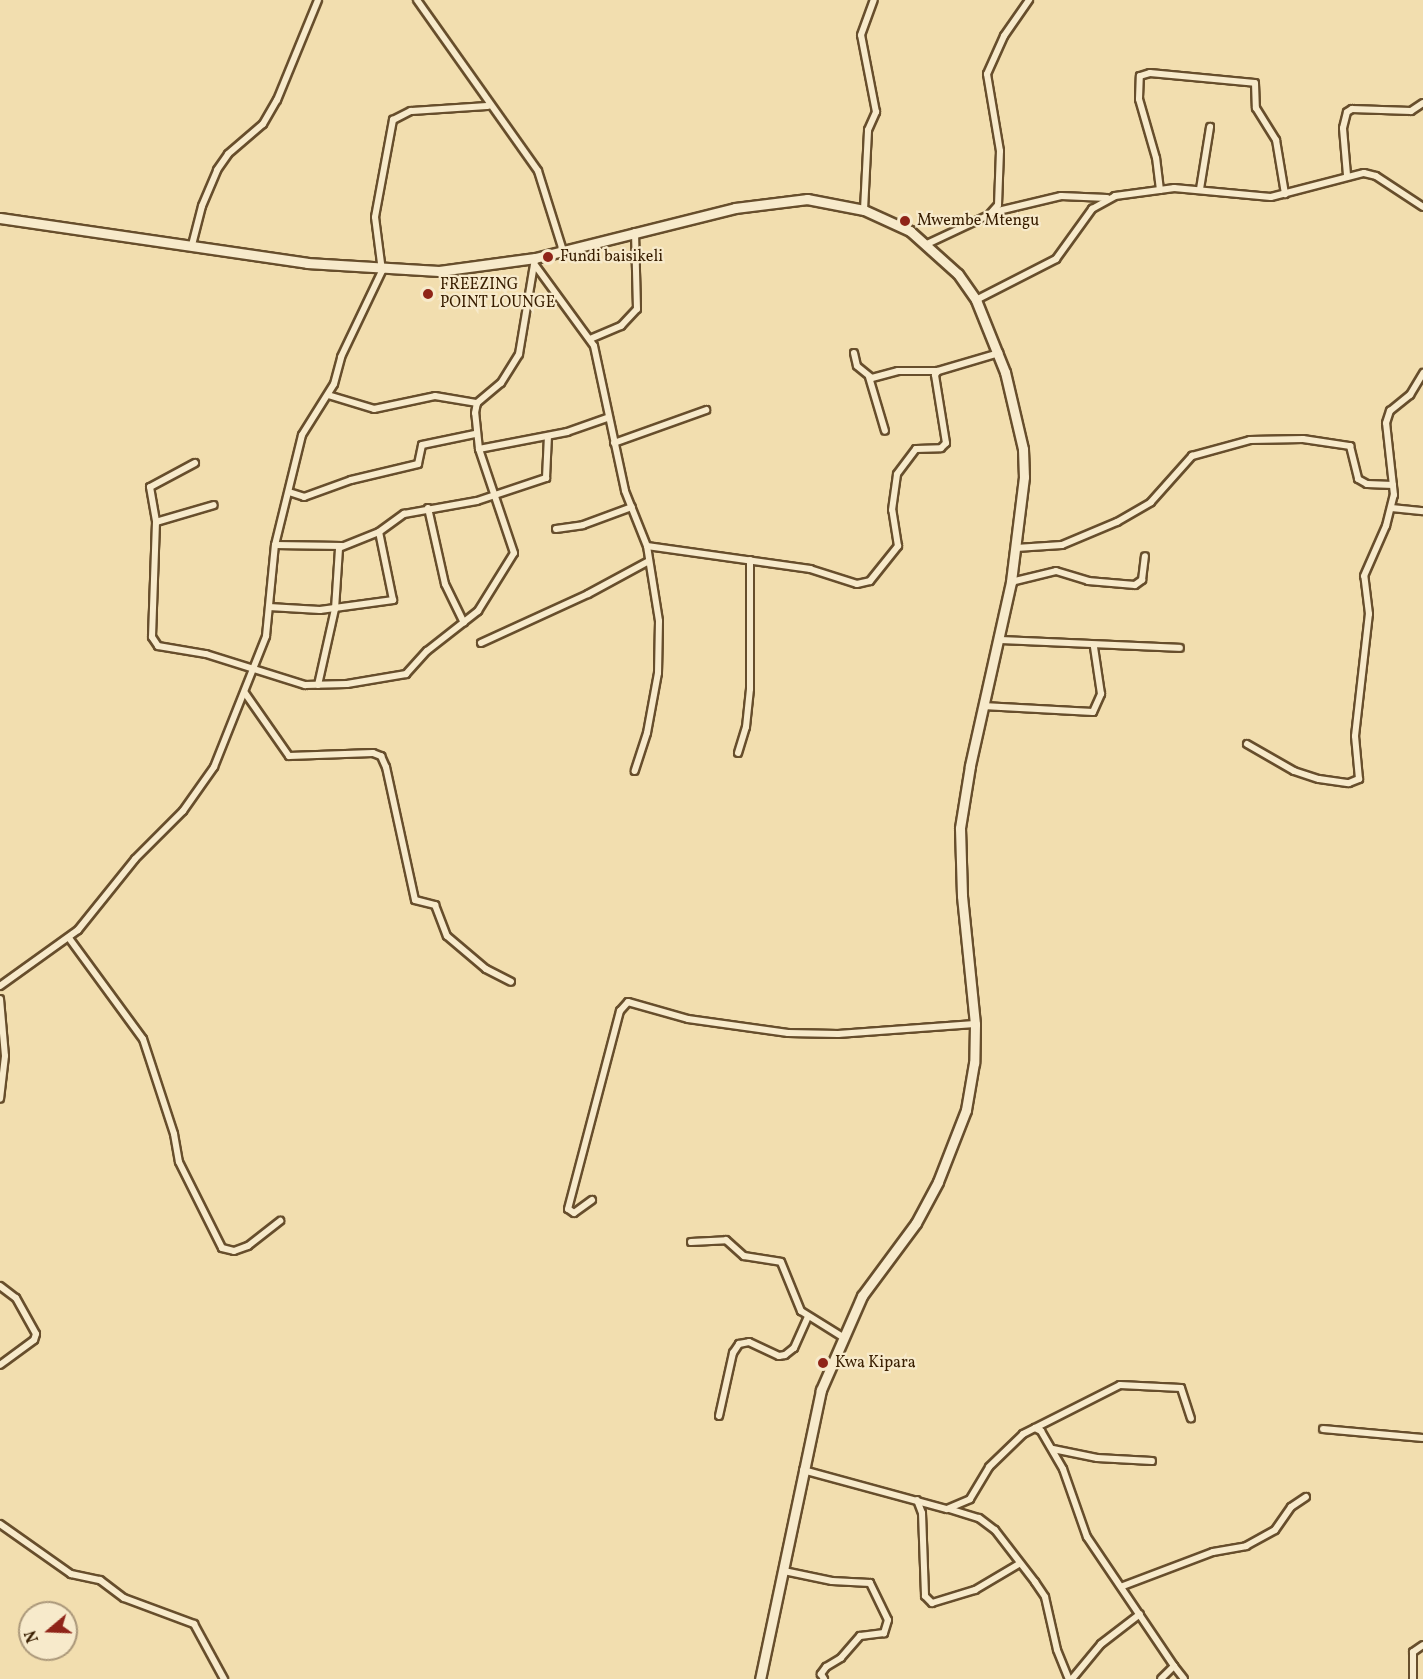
<!DOCTYPE html>
<style>
body{margin:0}
#map{position:relative;width:1423px;height:1679px;overflow:hidden;background:#f2deaf;font-family:Vollkorn,serif}
div>[style]{position:absolute}
[style*='--x']{left:calc(var(--x)*1px);top:calc(var(--y)*1px);width:calc(var(--w)*1px);rotate:calc(var(--a)*1deg)}
.roads{filter:drop-shadow(2px 0 #674e2c) drop-shadow(-2px 0 #674e2c) drop-shadow(0 2px #674e2c) drop-shadow(0 -2px #674e2c)}
.street>*{height:6px;margin:-3px;padding:0 3px;transform-origin:3px;border-radius:3px;background:#f7eacb}
.secondary>*{height:9px;margin:-4.5px;padding:0 4.5px;transform-origin:4.5px;border-radius:4.5px;background:#f7eacb}
.dots>*{width:16px;height:16px;translate:-50% -50%;box-sizing:border-box;border:3px solid #f7eacb;border-radius:50%}
span{translate:-50% -50%;white-space:nowrap;text-align:center;line-height:1.15;-webkit-text-stroke:4.5px #f7eacb;paint-order:stroke}
.poi-label{font-size:16px;color:#391e01}
.left{translate:0 -50%;text-align:left}
.north{position:absolute;left:18px;top:1601px;width:60px;height:60px;box-sizing:border-box;background:#f7eacb;border:2px solid #ab987a;border-radius:50%;rotate:251deg;font-size:16px;font-weight:700;line-height:24px;text-align:center;color:#391e01}
.north::after{content:'';display:block;margin:auto;width:21px;height:27px;background:#8f2418;clip-path:polygon(50% 0,100% 100%,50% 72%,0 100%)}
</style>
<div id="map">
<div class="roads">
<div class="street">
<i style="--x:417;--y:0;--w:209;--a:54.7"></i>
<i style="--x:538;--y:171;--w:84;--a:72.6"></i>
<i style="--x:1347;--y:175;--w:47;--a:-94.9"></i>
<i style="--x:1343;--y:128;--w:16;--a:-76"></i>
<i style="--x:1347;--y:112;--w:6;--a:-31"></i>
<i style="--x:1352;--y:109;--w:59;--a:1.9"></i>
<i style="--x:1411;--y:111;--w:14;--a:-34"></i>
<i style="--x:1200;--y:189;--w:63;--a:-80.8"></i>
<i style="--x:1160;--y:190;--w:32;--a:-97"></i>
<i style="--x:1156;--y:158;--w:61;--a:-106.1"></i>
<i style="--x:1139;--y:99;--w:23;--a:-88"></i>
<i style="--x:1140;--y:76;--w:10;--a:-17"></i>
<i style="--x:1150;--y:73;--w:105;--a:5.4"></i>
<i style="--x:1255;--y:83;--w:25;--a:88"></i>
<i style="--x:1256;--y:108;--w:38;--a:58"></i>
<i style="--x:1276;--y:140;--w:55;--a:80.5"></i>
<i style="--x:864;--y:210;--w:80;--a:-87.1"></i>
<i style="--x:868;--y:130;--w:20;--a:-66"></i>
<i style="--x:876;--y:112;--w:78;--a:-101"></i>
<i style="--x:861;--y:35;--w:37;--a:-70"></i>
<i style="--x:994;--y:212;--w:69;--a:-13.4"></i>
<i style="--x:1061;--y:196;--w:46;--a:2.5"></i>
<i style="--x:927;--y:244;--w:68;--a:-25.1"></i>
<i style="--x:989;--y:215;--w:13;--a:-48"></i>
<i style="--x:998;--y:205;--w:54;--a:-87.9"></i>
<i style="--x:1000;--y:151;--w:78;--a:-99.6"></i>
<i style="--x:987;--y:74;--w:42;--a:-65.9"></i>
<i style="--x:1004;--y:36;--w:44;--a:-55.2"></i>
<i style="--x:192;--y:245;--w:40;--a:-75.6"></i>
<i style="--x:202;--y:206;--w:39;--a:-67"></i>
<i style="--x:217;--y:170;--w:19;--a:-55"></i>
<i style="--x:228;--y:154;--w:46;--a:-40.6"></i>
<i style="--x:263;--y:124;--w:28;--a:-60"></i>
<i style="--x:277;--y:100;--w:108;--a:-67.7"></i>
<i style="--x:535;--y:265;--w:100;--a:53.9"></i>
<i style="--x:594;--y:346;--w:148;--a:77.9"></i>
<i style="--x:625;--y:491;--w:59;--a:68.2"></i>
<i style="--x:647;--y:546;--w:76;--a:80.9"></i>
<i style="--x:659;--y:621;--w:52;--a:91.1"></i>
<i style="--x:658;--y:673;--w:61;--a:100.4"></i>
<i style="--x:647;--y:733;--w:40;--a:108"></i>
<i style="--x:976;--y:300;--w:90;--a:-27.1"></i>
<i style="--x:1056;--y:259;--w:62;--a:-54.2"></i>
<i style="--x:1092;--y:209;--w:26;--a:-29"></i>
<i style="--x:1115;--y:196;--w:60;--a:-7.7"></i>
<i style="--x:1174;--y:188;--w:97;--a:5.3"></i>
<i style="--x:1271;--y:197;--w:96;--a:-14.5"></i>
<i style="--x:1364;--y:173;--w:12;--a:14"></i>
<i style="--x:1376;--y:176;--w:56;--a:33.4"></i>
<i style="--x:590;--y:339;--w:34;--a:-23"></i>
<i style="--x:621;--y:326;--w:23;--a:-47"></i>
<i style="--x:637;--y:309;--w:77;--a:-91.5"></i>
<i style="--x:854;--y:353;--w:13;--a:77"></i>
<i style="--x:857;--y:366;--w:19;--a:39"></i>
<i style="--x:872;--y:378;--w:27;--a:-15"></i>
<i style="--x:898;--y:371;--w:40;--a:0"></i>
<i style="--x:869;--y:377;--w:56;--a:73.5"></i>
<i style="--x:328;--y:395;--w:48;--a:16.9"></i>
<i style="--x:374;--y:409;--w:62;--a:-12"></i>
<i style="--x:435;--y:396;--w:43;--a:9.5"></i>
<i style="--x:614;--y:443;--w:98;--a:-19.7"></i>
<i style="--x:479;--y:449;--w:90;--a:-10.9"></i>
<i style="--x:567;--y:432;--w:42;--a:-19.3"></i>
<i style="--x:195;--y:463;--w:51;--a:151.9"></i>
<i style="--x:150;--y:487;--w:36;--a:80"></i>
<i style="--x:156;--y:522;--w:115;--a:92"></i>
<i style="--x:152;--y:637;--w:11;--a:56"></i>
<i style="--x:158;--y:646;--w:49;--a:9.5"></i>
<i style="--x:206;--y:654;--w:104;--a:17.4"></i>
<i style="--x:305;--y:685;--w:42;--a:-1.4"></i>
<i style="--x:347;--y:684;--w:60;--a:-9.6"></i>
<i style="--x:406;--y:674;--w:31;--a:-48"></i>
<i style="--x:427;--y:651;--w:65;--a:-38.1"></i>
<i style="--x:478;--y:611;--w:68;--a:-58.2"></i>
<i style="--x:514;--y:553;--w:110;--a:-108.6"></i>
<i style="--x:479;--y:449;--w:36;--a:-96"></i>
<i style="--x:475;--y:413;--w:10;--a:-79"></i>
<i style="--x:477;--y:403;--w:31;--a:-40"></i>
<i style="--x:501;--y:383;--w:34;--a:-58"></i>
<i style="--x:519;--y:354;--w:97;--a:-80.5"></i>
<i style="--x:289;--y:492;--w:16;--a:18"></i>
<i style="--x:304;--y:497;--w:50;--a:-19.9"></i>
<i style="--x:351;--y:480;--w:69;--a:-13.4"></i>
<i style="--x:418;--y:464;--w:19;--a:-78"></i>
<i style="--x:422;--y:445;--w:54;--a:-11.7"></i>
<i style="--x:428;--y:508;--w:78;--a:77.4"></i>
<i style="--x:445;--y:584;--w:43;--a:64"></i>
<i style="--x:1392;--y:508;--w:31;--a:6"></i>
<i style="--x:156;--y:522;--w:60;--a:-16.3"></i>
<i style="--x:556;--y:529;--w:27;--a:-8"></i>
<i style="--x:583;--y:525;--w:52;--a:-20.2"></i>
<i style="--x:275;--y:545;--w:67;--a:0.9"></i>
<i style="--x:647;--y:546;--w:165;--a:8"></i>
<i style="--x:810;--y:569;--w:49;--a:17.7"></i>
<i style="--x:857;--y:584;--w:13;--a:-13"></i>
<i style="--x:870;--y:581;--w:45;--a:-51.3"></i>
<i style="--x:898;--y:546;--w:36;--a:-99"></i>
<i style="--x:892;--y:510;--w:36;--a:-82"></i>
<i style="--x:897;--y:474;--w:31;--a:-53"></i>
<i style="--x:916;--y:449;--w:25;--a:-2"></i>
<i style="--x:941;--y:448;--w:7;--a:-45"></i>
<i style="--x:946;--y:443;--w:69;--a:-99.2"></i>
<i style="--x:935;--y:375;--w:5;--a:-53"></i>
<i style="--x:938;--y:371;--w:64;--a:-16.4"></i>
<i style="--x:1016;--y:548;--w:46;--a:-3.7"></i>
<i style="--x:1062;--y:545;--w:60;--a:-22.7"></i>
<i style="--x:1117;--y:522;--w:39;--a:-30"></i>
<i style="--x:1151;--y:502;--w:62;--a:-48.3"></i>
<i style="--x:1192;--y:456;--w:60;--a:-15.4"></i>
<i style="--x:1250;--y:440;--w:53;--a:-1.1"></i>
<i style="--x:1303;--y:439;--w:48;--a:8.5"></i>
<i style="--x:1350;--y:446;--w:34;--a:76"></i>
<i style="--x:1358;--y:479;--w:10;--a:29"></i>
<i style="--x:1367;--y:484;--w:26;--a:2"></i>
<i style="--x:1011;--y:582;--w:46;--a:-13.7"></i>
<i style="--x:1056;--y:571;--w:34;--a:17"></i>
<i style="--x:1088;--y:581;--w:47;--a:4.9"></i>
<i style="--x:1135;--y:585;--w:9;--a:-36"></i>
<i style="--x:1142;--y:580;--w:24;--a:-83"></i>
<i style="--x:269;--y:607;--w:51;--a:3.4"></i>
<i style="--x:320;--y:610;--w:74;--a:-7.8"></i>
<i style="--x:393;--y:600;--w:69;--a:-101.6"></i>
<i style="--x:998;--y:640;--w:182;--a:2.5"></i>
<i style="--x:481;--y:643;--w:118;--a:-24.6"></i>
<i style="--x:588;--y:594;--w:69;--a:-28.4"></i>
<i style="--x:318;--y:685;--w:78;--a:-77.4"></i>
<i style="--x:335;--y:609;--w:61;--a:-86.2"></i>
<i style="--x:339;--y:548;--w:43;--a:-21.8"></i>
<i style="--x:379;--y:532;--w:31;--a:-36"></i>
<i style="--x:404;--y:514;--w:74;--a:-10.1"></i>
<i style="--x:477;--y:501;--w:73;--a:-18.4"></i>
<i style="--x:546;--y:478;--w:42;--a:-87.3"></i>
<i style="--x:245;--y:693;--w:77;--a:55.1"></i>
<i style="--x:289;--y:756;--w:84;--a:-2"></i>
<i style="--x:373;--y:753;--w:9;--a:21"></i>
<i style="--x:381;--y:756;--w:12;--a:66"></i>
<i style="--x:386;--y:767;--w:136;--a:77.7"></i>
<i style="--x:415;--y:900;--w:21;--a:14"></i>
<i style="--x:435;--y:905;--w:33;--a:69"></i>
<i style="--x:447;--y:936;--w:51;--a:40.2"></i>
<i style="--x:486;--y:969;--w:28;--a:27"></i>
<i style="--x:983;--y:706;--w:110;--a:3.1"></i>
<i style="--x:1093;--y:712;--w:20;--a:-66"></i>
<i style="--x:1101;--y:694;--w:48;--a:-98.5"></i>
<i style="--x:1247;--y:744;--w:54;--a:29.9"></i>
<i style="--x:1294;--y:771;--w:26;--a:18"></i>
<i style="--x:1319;--y:779;--w:30;--a:8"></i>
<i style="--x:1349;--y:783;--w:11;--a:-22"></i>
<i style="--x:1359;--y:779;--w:43;--a:-95.3"></i>
<i style="--x:1355;--y:736;--w:123;--a:-83.5"></i>
<i style="--x:1369;--y:614;--w:38;--a:-97"></i>
<i style="--x:1364;--y:576;--w:55;--a:-66.3"></i>
<i style="--x:1386;--y:526;--w:32;--a:-76"></i>
<i style="--x:1394;--y:495;--w:72;--a:-96.3"></i>
<i style="--x:1386;--y:423;--w:13;--a:-72"></i>
<i style="--x:1390;--y:411;--w:26;--a:-39"></i>
<i style="--x:1410;--y:395;--w:26;--a:-59"></i>
<i style="--x:738;--y:753;--w:27;--a:-73"></i>
<i style="--x:746;--y:727;--w:38;--a:-84"></i>
<i style="--x:750;--y:689;--w:129;--a:-90"></i>
<i style="--x:69;--y:938;--w:125;--a:53.8"></i>
<i style="--x:143;--y:1039;--w:100;--a:71.9"></i>
<i style="--x:174;--y:1134;--w:28;--a:80"></i>
<i style="--x:179;--y:1162;--w:96;--a:63.4"></i>
<i style="--x:222;--y:1248;--w:12;--a:14"></i>
<i style="--x:234;--y:1251;--w:15;--a:-20"></i>
<i style="--x:248;--y:1246;--w:41;--a:-38"></i>
<i style="--x:0;--y:986;--w:96;--a:-35.7"></i>
<i style="--x:78;--y:930;--w:91;--a:-51.2"></i>
<i style="--x:135;--y:859;--w:68;--a:-45"></i>
<i style="--x:183;--y:811;--w:54;--a:-54.8"></i>
<i style="--x:214;--y:767;--w:141;--a:-68.3"></i>
<i style="--x:266;--y:636;--w:91;--a:-84.4"></i>
<i style="--x:275;--y:545;--w:113;--a:-76.2"></i>
<i style="--x:302;--y:435;--w:60;--a:-57.9"></i>
<i style="--x:334;--y:384;--w:28;--a:-75"></i>
<i style="--x:341;--y:357;--w:95;--a:-64.5"></i>
<i style="--x:382;--y:271;--w:54;--a:-97.4"></i>
<i style="--x:375;--y:217;--w:99;--a:-79.5"></i>
<i style="--x:393;--y:120;--w:20;--a:-27"></i>
<i style="--x:411;--y:111;--w:77;--a:-3.7"></i>
<i style="--x:0;--y:999;--w:57;--a:85"></i>
<i style="--x:5;--y:1056;--w:43;--a:96.6"></i>
<i style="--x:592;--y:1200;--w:22;--a:144"></i>
<i style="--x:574;--y:1213;--w:7;--a:-146"></i>
<i style="--x:568;--y:1209;--w:205;--a:-75.3"></i>
<i style="--x:620;--y:1011;--w:12;--a:-48"></i>
<i style="--x:628;--y:1002;--w:62;--a:15.8"></i>
<i style="--x:688;--y:1019;--w:101;--a:8"></i>
<i style="--x:788;--y:1033;--w:50;--a:1.1"></i>
<i style="--x:838;--y:1034;--w:137;--a:-4.2"></i>
<i style="--x:691;--y:1242;--w:35;--a:-3"></i>
<i style="--x:726;--y:1240;--w:24;--a:42"></i>
<i style="--x:744;--y:1256;--w:37;--a:9"></i>
<i style="--x:781;--y:1262;--w:53;--a:67.8"></i>
<i style="--x:801;--y:1311;--w:47;--a:32"></i>
<i style="--x:0;--y:1286;--w:20;--a:37"></i>
<i style="--x:16;--y:1298;--w:41;--a:60.9"></i>
<i style="--x:36;--y:1334;--w:6;--a:108"></i>
<i style="--x:34;--y:1340;--w:42;--a:143.7"></i>
<i style="--x:719;--y:1416;--w:65;--a:-77.5"></i>
<i style="--x:733;--y:1353;--w:11;--a:-56"></i>
<i style="--x:739;--y:1344;--w:10;--a:-11"></i>
<i style="--x:749;--y:1342;--w:33;--a:25"></i>
<i style="--x:779;--y:1356;--w:6;--a:-9"></i>
<i style="--x:785;--y:1355;--w:11;--a:-38"></i>
<i style="--x:794;--y:1348;--w:34;--a:-66"></i>
<i style="--x:1035;--y:1428;--w:95;--a:-26.8"></i>
<i style="--x:1120;--y:1385;--w:61;--a:2.8"></i>
<i style="--x:1181;--y:1388;--w:32;--a:72"></i>
<i style="--x:1323;--y:1429;--w:100;--a:5.1"></i>
<i style="--x:1053;--y:1449;--w:45;--a:11.6"></i>
<i style="--x:1097;--y:1458;--w:55;--a:3.1"></i>
<i style="--x:803;--y:1470;--w:149;--a:15.2"></i>
<i style="--x:947;--y:1509;--w:25;--a:-23"></i>
<i style="--x:970;--y:1499;--w:37;--a:-59"></i>
<i style="--x:989;--y:1467;--w:47;--a:-44.1"></i>
<i style="--x:1023;--y:1434;--w:13;--a:-27"></i>
<i style="--x:1035;--y:1428;--w:7;--a:27"></i>
<i style="--x:1041;--y:1431;--w:44;--a:59.9"></i>
<i style="--x:1063;--y:1469;--w:72;--a:70.6"></i>
<i style="--x:1087;--y:1537;--w:156;--a:56"></i>
<i style="--x:1174;--y:1666;--w:18;--a:135"></i>
<i style="--x:917;--y:1500;--w:14;--a:69"></i>
<i style="--x:922;--y:1513;--w:83;--a:87.9"></i>
<i style="--x:925;--y:1596;--w:10;--a:45"></i>
<i style="--x:932;--y:1603;--w:45;--a:-16.8"></i>
<i style="--x:975;--y:1590;--w:51;--a:-30.6"></i>
<i style="--x:949;--y:1509;--w:31;--a:17"></i>
<i style="--x:979;--y:1518;--w:20;--a:37"></i>
<i style="--x:995;--y:1530;--w:66;--a:52.4"></i>
<i style="--x:1035;--y:1582;--w:18;--a:56"></i>
<i style="--x:1045;--y:1597;--w:54;--a:77.2"></i>
<i style="--x:1057;--y:1650;--w:31;--a:68"></i>
<i style="--x:0;--y:1524;--w:87;--a:35.2"></i>
<i style="--x:71;--y:1574;--w:30;--a:12"></i>
<i style="--x:100;--y:1580;--w:30;--a:37"></i>
<i style="--x:124;--y:1598;--w:75;--a:20.4"></i>
<i style="--x:194;--y:1624;--w:63;--a:61.4"></i>
<i style="--x:784;--y:1571;--w:49;--a:11.8"></i>
<i style="--x:832;--y:1581;--w:38;--a:3"></i>
<i style="--x:870;--y:1583;--w:41;--a:64.1"></i>
<i style="--x:888;--y:1620;--w:14;--a:107"></i>
<i style="--x:884;--y:1633;--w:24;--a:173"></i>
<i style="--x:860;--y:1636;--w:29;--a:131"></i>
<i style="--x:841;--y:1658;--w:17;--a:149"></i>
<i style="--x:826;--y:1667;--w:9;--a:126"></i>
<i style="--x:821;--y:1674;--w:6;--a:59"></i>
<i style="--x:1123;--y:1586;--w:96;--a:-20.7"></i>
<i style="--x:1213;--y:1552;--w:34;--a:-10"></i>
<i style="--x:1246;--y:1546;--w:33;--a:-29"></i>
<i style="--x:1275;--y:1530;--w:28;--a:-55"></i>
<i style="--x:1291;--y:1507;--w:18;--a:-34"></i>
<i style="--x:1174;--y:1666;--w:16;--a:52"></i>
<i style="--x:1072;--y:1679;--w:45;--a:-50.4"></i>
<i style="--x:1101;--y:1644;--w:49;--a:-37.6"></i>
<i style="--x:1413;--y:1679;--w:27;--a:-90"></i>
<i style="--x:1413;--y:1652;--w:12;--a:-35"></i>
</div>
<div class="secondary">
<i style="--x:0;--y:218;--w:310;--a:8.3"></i>
<i style="--x:307;--y:263;--w:132;--a:3.5"></i>
<i style="--x:439;--y:271;--w:97;--a:-7.7"></i>
<i style="--x:535;--y:258;--w:206;--a:-14"></i>
<i style="--x:735;--y:208;--w:73;--a:-7.1"></i>
<i style="--x:807;--y:199;--w:58;--a:10.9"></i>
<i style="--x:864;--y:210;--w:51;--a:24.5"></i>
<i style="--x:910;--y:231;--w:64;--a:41.9"></i>
<i style="--x:958;--y:274;--w:32;--a:55"></i>
<i style="--x:976;--y:300;--w:78;--a:68.1"></i>
<i style="--x:1005;--y:372;--w:79;--a:76.8"></i>
<i style="--x:1023;--y:449;--w:28;--a:88"></i>
<i style="--x:1024;--y:477;--w:106;--a:97.1"></i>
<i style="--x:1011;--y:582;--w:189;--a:102.6"></i>
<i style="--x:970;--y:766;--w:63;--a:99.2"></i>
<i style="--x:960;--y:828;--w:68;--a:88.3"></i>
<i style="--x:962;--y:896;--w:129;--a:84.2"></i>
<i style="--x:975;--y:1024;--w:39;--a:91"></i>
<i style="--x:974;--y:1063;--w:48;--a:99.7"></i>
<i style="--x:966;--y:1110;--w:77;--a:111.3"></i>
<i style="--x:938;--y:1182;--w:47;--a:118.2"></i>
<i style="--x:916;--y:1223;--w:91;--a:126.5"></i>
<i style="--x:862;--y:1296;--w:103;--a:113.6"></i>
<i style="--x:821;--y:1390;--w:295;--a:101.9"></i>
</div>
</div>
<div class="dots">
<i style="left:905px;top:221px;background:#8f2418"></i>
<i style="left:548px;top:257px;background:#8f2418"></i>
<i style="left:428px;top:294px;background:#8f2418"></i>
<i style="left:823px;top:1363px;background:#8f2418"></i>
</div>
<div class="poi-label">
<span class="left" style="left:917px;top:221px">Mwembe Mtengu</span>
<span class="left" style="left:560px;top:257px">Fundi baisikeli</span>
<span class="left" style="left:440px;top:294px">FREEZING<br>POINT LOUNGE</span>
<span class="left" style="left:835px;top:1363px">Kwa Kipara</span>
</div>
<div class="north">N</div>
</div>
